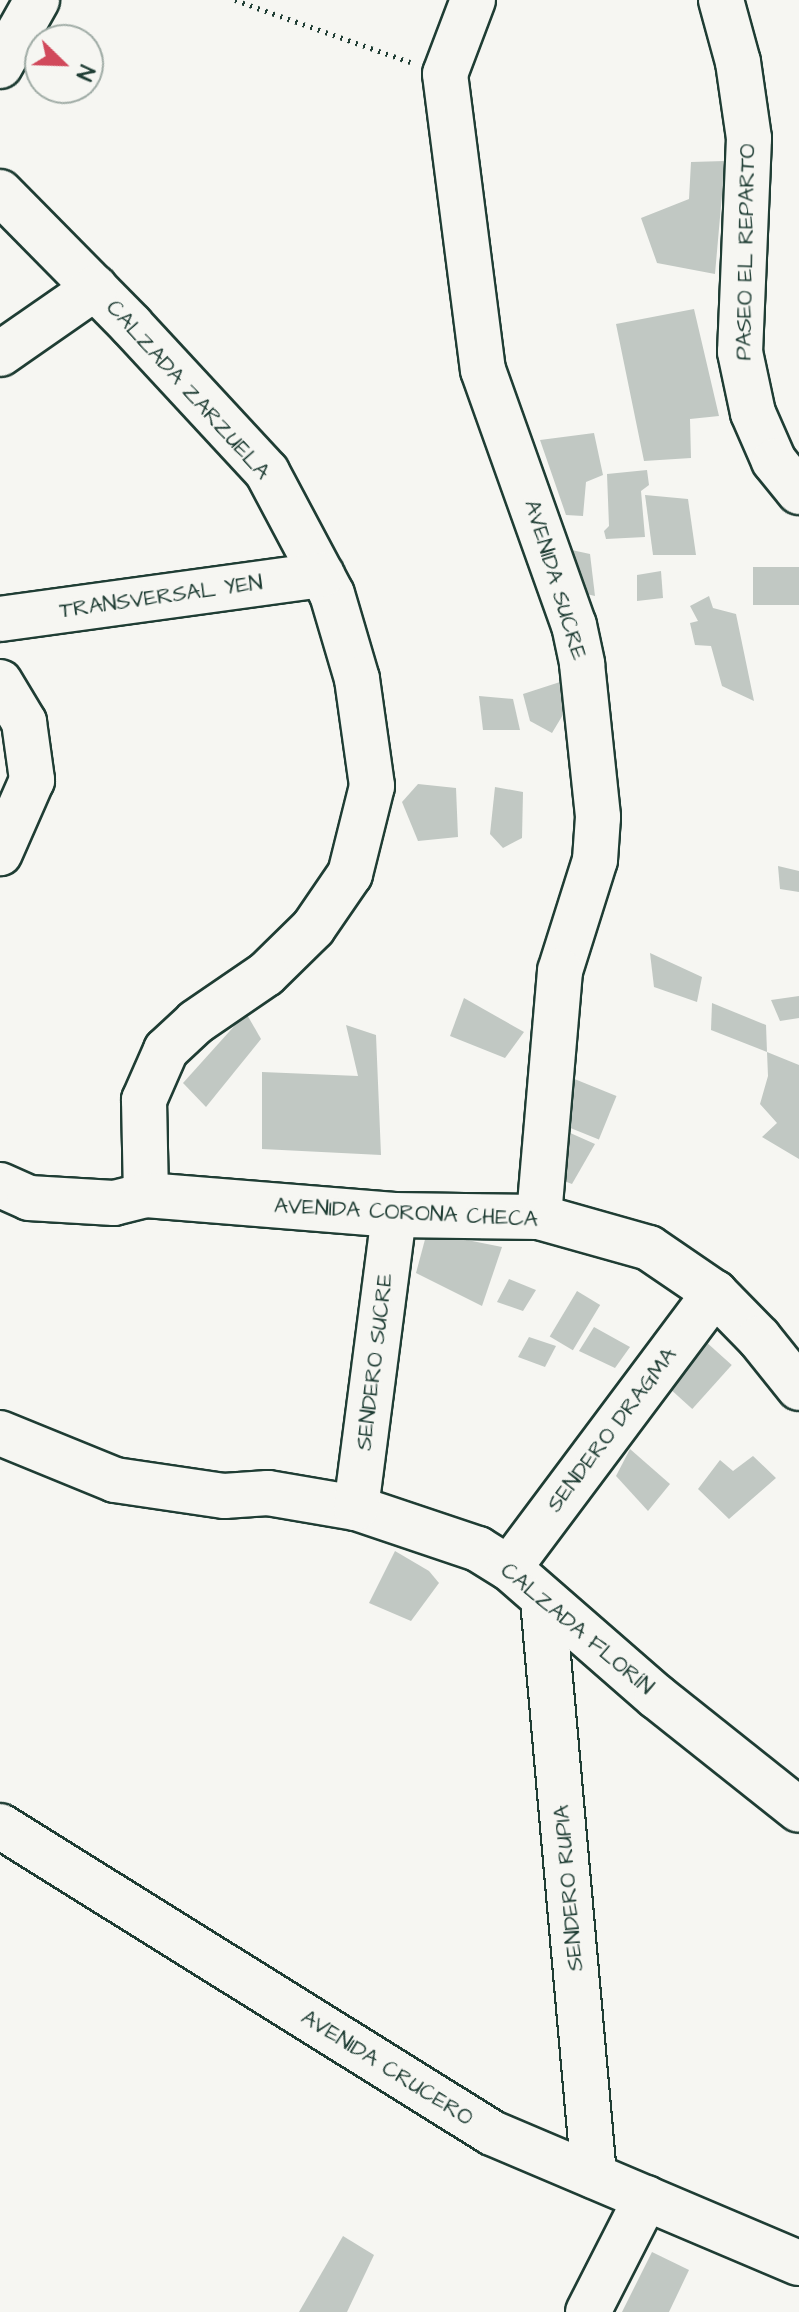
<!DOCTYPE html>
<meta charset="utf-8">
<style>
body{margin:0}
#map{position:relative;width:799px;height:2312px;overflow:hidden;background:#f6f6f2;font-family:"Architects Daughter",sans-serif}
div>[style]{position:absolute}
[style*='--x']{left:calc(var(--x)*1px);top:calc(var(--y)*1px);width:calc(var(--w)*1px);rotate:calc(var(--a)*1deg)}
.building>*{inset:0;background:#c1c8c3;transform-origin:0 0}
.path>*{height:5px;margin-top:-2.5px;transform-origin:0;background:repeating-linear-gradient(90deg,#1f3d34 0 2px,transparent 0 8px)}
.roads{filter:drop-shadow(2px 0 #1f3d34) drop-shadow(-2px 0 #1f3d34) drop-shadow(0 2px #1f3d34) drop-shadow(0 -2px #1f3d34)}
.minor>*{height:44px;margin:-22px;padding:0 22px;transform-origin:22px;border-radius:22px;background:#f6f6f2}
span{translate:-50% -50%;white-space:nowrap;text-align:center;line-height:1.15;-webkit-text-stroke:6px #f6f6f2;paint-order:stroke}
.street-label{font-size:22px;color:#1f3d34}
.north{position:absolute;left:24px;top:24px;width:80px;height:80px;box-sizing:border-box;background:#f6f6f2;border:2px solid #a0aca6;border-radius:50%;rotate:113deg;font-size:22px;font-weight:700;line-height:32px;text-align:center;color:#1f3d34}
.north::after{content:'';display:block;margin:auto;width:28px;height:36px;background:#d1495b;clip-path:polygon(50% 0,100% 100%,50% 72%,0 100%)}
</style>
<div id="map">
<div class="building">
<i style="clip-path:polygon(725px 161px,715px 274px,657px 263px,641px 218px,689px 199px,691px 162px)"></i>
<i style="clip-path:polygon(694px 309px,719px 416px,690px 419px,691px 458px,644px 461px,616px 324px)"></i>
<i style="clip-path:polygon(594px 433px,603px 475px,586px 482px,583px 516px,566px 515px,540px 440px)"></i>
<i style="clip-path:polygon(647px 470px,649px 485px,641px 491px,645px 537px,606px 539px,604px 531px,609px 526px,607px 474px)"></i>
<i style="clip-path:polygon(645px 495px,688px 499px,696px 555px,653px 555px)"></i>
<i style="clip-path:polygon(567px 549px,590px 554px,595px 596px,569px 590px)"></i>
<i style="left:753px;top:567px;width:46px;height:38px"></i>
<i style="clip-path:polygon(661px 571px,663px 598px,637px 601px,637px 575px)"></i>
<i style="clip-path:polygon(709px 596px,713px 608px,736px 614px,754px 701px,722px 686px,711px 646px,695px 645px,690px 623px,698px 621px,690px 606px)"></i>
<i style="clip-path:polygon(560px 682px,564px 713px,552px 733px,530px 721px,523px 694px)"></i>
<i style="clip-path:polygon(479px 696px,513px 699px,520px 730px,483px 730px)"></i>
<i style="clip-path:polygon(418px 784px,456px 788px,458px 837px,418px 841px,402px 802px)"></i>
<i style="clip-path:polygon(495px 787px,523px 792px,522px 838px,503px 848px,490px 834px)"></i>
<i style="clip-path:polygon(778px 866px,799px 871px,799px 892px,780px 889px)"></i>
<i style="clip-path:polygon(650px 953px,702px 977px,697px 1002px,654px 987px)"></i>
<i style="clip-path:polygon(799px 996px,799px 1018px,780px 1021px,771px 1000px)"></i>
<i style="clip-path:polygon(464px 998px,524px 1032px,505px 1058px,450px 1036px)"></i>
<i style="clip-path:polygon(712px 1003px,766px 1025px,767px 1052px,711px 1030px)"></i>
<i style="clip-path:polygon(246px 1013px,261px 1039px,206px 1107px,183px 1083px)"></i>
<i style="clip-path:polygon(346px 1025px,376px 1035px,381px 1155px,262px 1149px,262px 1072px,358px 1076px)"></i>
<i style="clip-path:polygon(767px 1052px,799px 1065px,799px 1159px,762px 1137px,777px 1123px,760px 1104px,768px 1076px)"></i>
<i style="left:572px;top:1078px;width:48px;height:47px;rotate:22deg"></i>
<i style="clip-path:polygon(559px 1128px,595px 1144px,572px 1184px,551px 1176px)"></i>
<i style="clip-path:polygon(427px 1232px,502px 1247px,482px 1306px,416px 1273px)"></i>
<i style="clip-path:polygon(509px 1279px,536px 1290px,523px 1311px,497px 1302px)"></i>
<i style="left:577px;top:1291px;width:27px;height:53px;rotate:31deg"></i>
<i style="clip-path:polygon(594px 1327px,630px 1347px,615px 1368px,579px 1351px)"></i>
<i style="clip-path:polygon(529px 1337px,556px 1346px,545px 1367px,518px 1357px)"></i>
<i style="left:705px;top:1341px;width:36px;height:59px;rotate:42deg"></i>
<i style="clip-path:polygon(630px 1449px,670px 1484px,648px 1511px,616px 1476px)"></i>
<i style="clip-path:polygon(753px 1456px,776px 1478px,729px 1519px,698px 1489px,720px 1460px,733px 1471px)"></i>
<i style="clip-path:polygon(395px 1551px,429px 1571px,439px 1583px,411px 1621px,369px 1603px)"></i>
<i style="clip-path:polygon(343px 2236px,374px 2255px,347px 2312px,299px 2312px)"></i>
<i style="clip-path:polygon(652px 2252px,689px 2270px,669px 2312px,622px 2312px)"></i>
</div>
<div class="path">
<i style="--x:235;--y:0;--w:186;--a:19.5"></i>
</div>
<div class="roads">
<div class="minor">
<i style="--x:473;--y:0;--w:79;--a:110.7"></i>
<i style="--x:445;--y:74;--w:298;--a:82.7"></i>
<i style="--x:483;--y:370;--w:271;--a:70.4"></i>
<i style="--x:574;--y:625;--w:40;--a:78"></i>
<i style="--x:582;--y:664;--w:154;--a:84"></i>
<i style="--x:598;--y:817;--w:43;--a:94"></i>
<i style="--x:595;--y:860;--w:116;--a:107.5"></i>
<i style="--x:560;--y:971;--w:247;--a:94.9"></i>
<i style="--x:721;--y:0;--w:64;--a:74.7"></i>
<i style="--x:738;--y:62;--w:77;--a:81.8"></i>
<i style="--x:749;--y:138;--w:214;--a:92.4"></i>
<i style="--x:740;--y:352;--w:62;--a:78"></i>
<i style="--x:753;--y:413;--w:52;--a:66.4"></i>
<i style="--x:774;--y:461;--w:40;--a:51"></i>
<i style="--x:0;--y:66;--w:76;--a:-60.7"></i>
<i style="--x:0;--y:192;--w:187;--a:45.4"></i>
<i style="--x:131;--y:325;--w:200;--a:47.2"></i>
<i style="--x:267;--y:472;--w:138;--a:62"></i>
<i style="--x:332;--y:594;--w:89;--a:73.6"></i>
<i style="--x:357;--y:679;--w:108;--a:82"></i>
<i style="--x:372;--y:786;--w:91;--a:104"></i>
<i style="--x:350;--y:874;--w:65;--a:124.4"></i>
<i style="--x:313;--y:928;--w:66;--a:135.6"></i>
<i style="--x:266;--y:974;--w:85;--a:145.6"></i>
<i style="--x:196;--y:1022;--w:41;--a:137"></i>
<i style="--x:166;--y:1050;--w:55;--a:113.7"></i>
<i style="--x:144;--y:1100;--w:95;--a:88.8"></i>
<i style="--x:0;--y:354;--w:116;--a:-34.8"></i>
<i style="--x:0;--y:619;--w:325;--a:-7.8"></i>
<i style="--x:0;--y:682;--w:47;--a:59"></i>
<i style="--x:24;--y:722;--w:59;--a:82.1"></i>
<i style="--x:32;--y:780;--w:80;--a:113.7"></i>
<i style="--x:0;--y:1185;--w:32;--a:24"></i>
<i style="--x:29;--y:1198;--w:85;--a:3.4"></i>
<i style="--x:114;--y:1203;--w:33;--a:-14"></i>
<i style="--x:146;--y:1195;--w:249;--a:4.6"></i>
<i style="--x:394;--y:1215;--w:145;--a:0.8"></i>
<i style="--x:539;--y:1217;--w:114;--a:15.7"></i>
<i style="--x:649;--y:1248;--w:80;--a:34.3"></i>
<i style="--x:715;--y:1293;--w:63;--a:45.6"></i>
<i style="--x:759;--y:1338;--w:64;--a:51.3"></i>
<i style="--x:0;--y:1433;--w:124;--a:22.2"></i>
<i style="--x:115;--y:1480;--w:110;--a:8.4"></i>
<i style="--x:224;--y:1496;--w:44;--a:-3.9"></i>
<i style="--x:268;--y:1493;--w:89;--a:9.7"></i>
<i style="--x:356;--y:1508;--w:129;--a:18.6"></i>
<i style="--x:478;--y:1549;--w:36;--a:32"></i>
<i style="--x:509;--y:1568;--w:196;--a:41.1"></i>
<i style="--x:657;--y:1697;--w:181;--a:38.5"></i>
<i style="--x:356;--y:1508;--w:295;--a:-82.6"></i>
<i style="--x:509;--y:1568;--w:344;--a:-53.2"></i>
<i style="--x:543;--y:1600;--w:578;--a:84.94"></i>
<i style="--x:0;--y:1826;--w:580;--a:31.96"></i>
<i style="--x:492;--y:2133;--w:333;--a:23"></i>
<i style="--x:588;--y:2312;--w:128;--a:-63"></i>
</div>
</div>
<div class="street-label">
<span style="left:746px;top:252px;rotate:-89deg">PASEO EL REPARTO</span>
<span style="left:188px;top:390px;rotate:48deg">CALZADA ZARZUELA</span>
<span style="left:555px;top:580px;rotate:73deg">AVENIDA SUCRE</span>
<span style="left:161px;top:597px;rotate:-8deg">TRANSVERSAL YEN</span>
<span style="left:406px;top:1213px;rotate:3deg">AVENIDA CORONA CHECA</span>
<span style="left:375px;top:1362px;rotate:-83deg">SENDERO SUCRE</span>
<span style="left:612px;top:1430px;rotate:-53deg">SENDERO DRAGMA</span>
<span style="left:577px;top:1629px;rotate:40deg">CALZADA FLORÍN</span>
<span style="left:569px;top:1888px;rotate:-95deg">SENDERO RUPIA</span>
<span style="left:387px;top:2068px;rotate:32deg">AVENIDA CRUCERO</span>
</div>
<div class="north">N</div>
</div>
